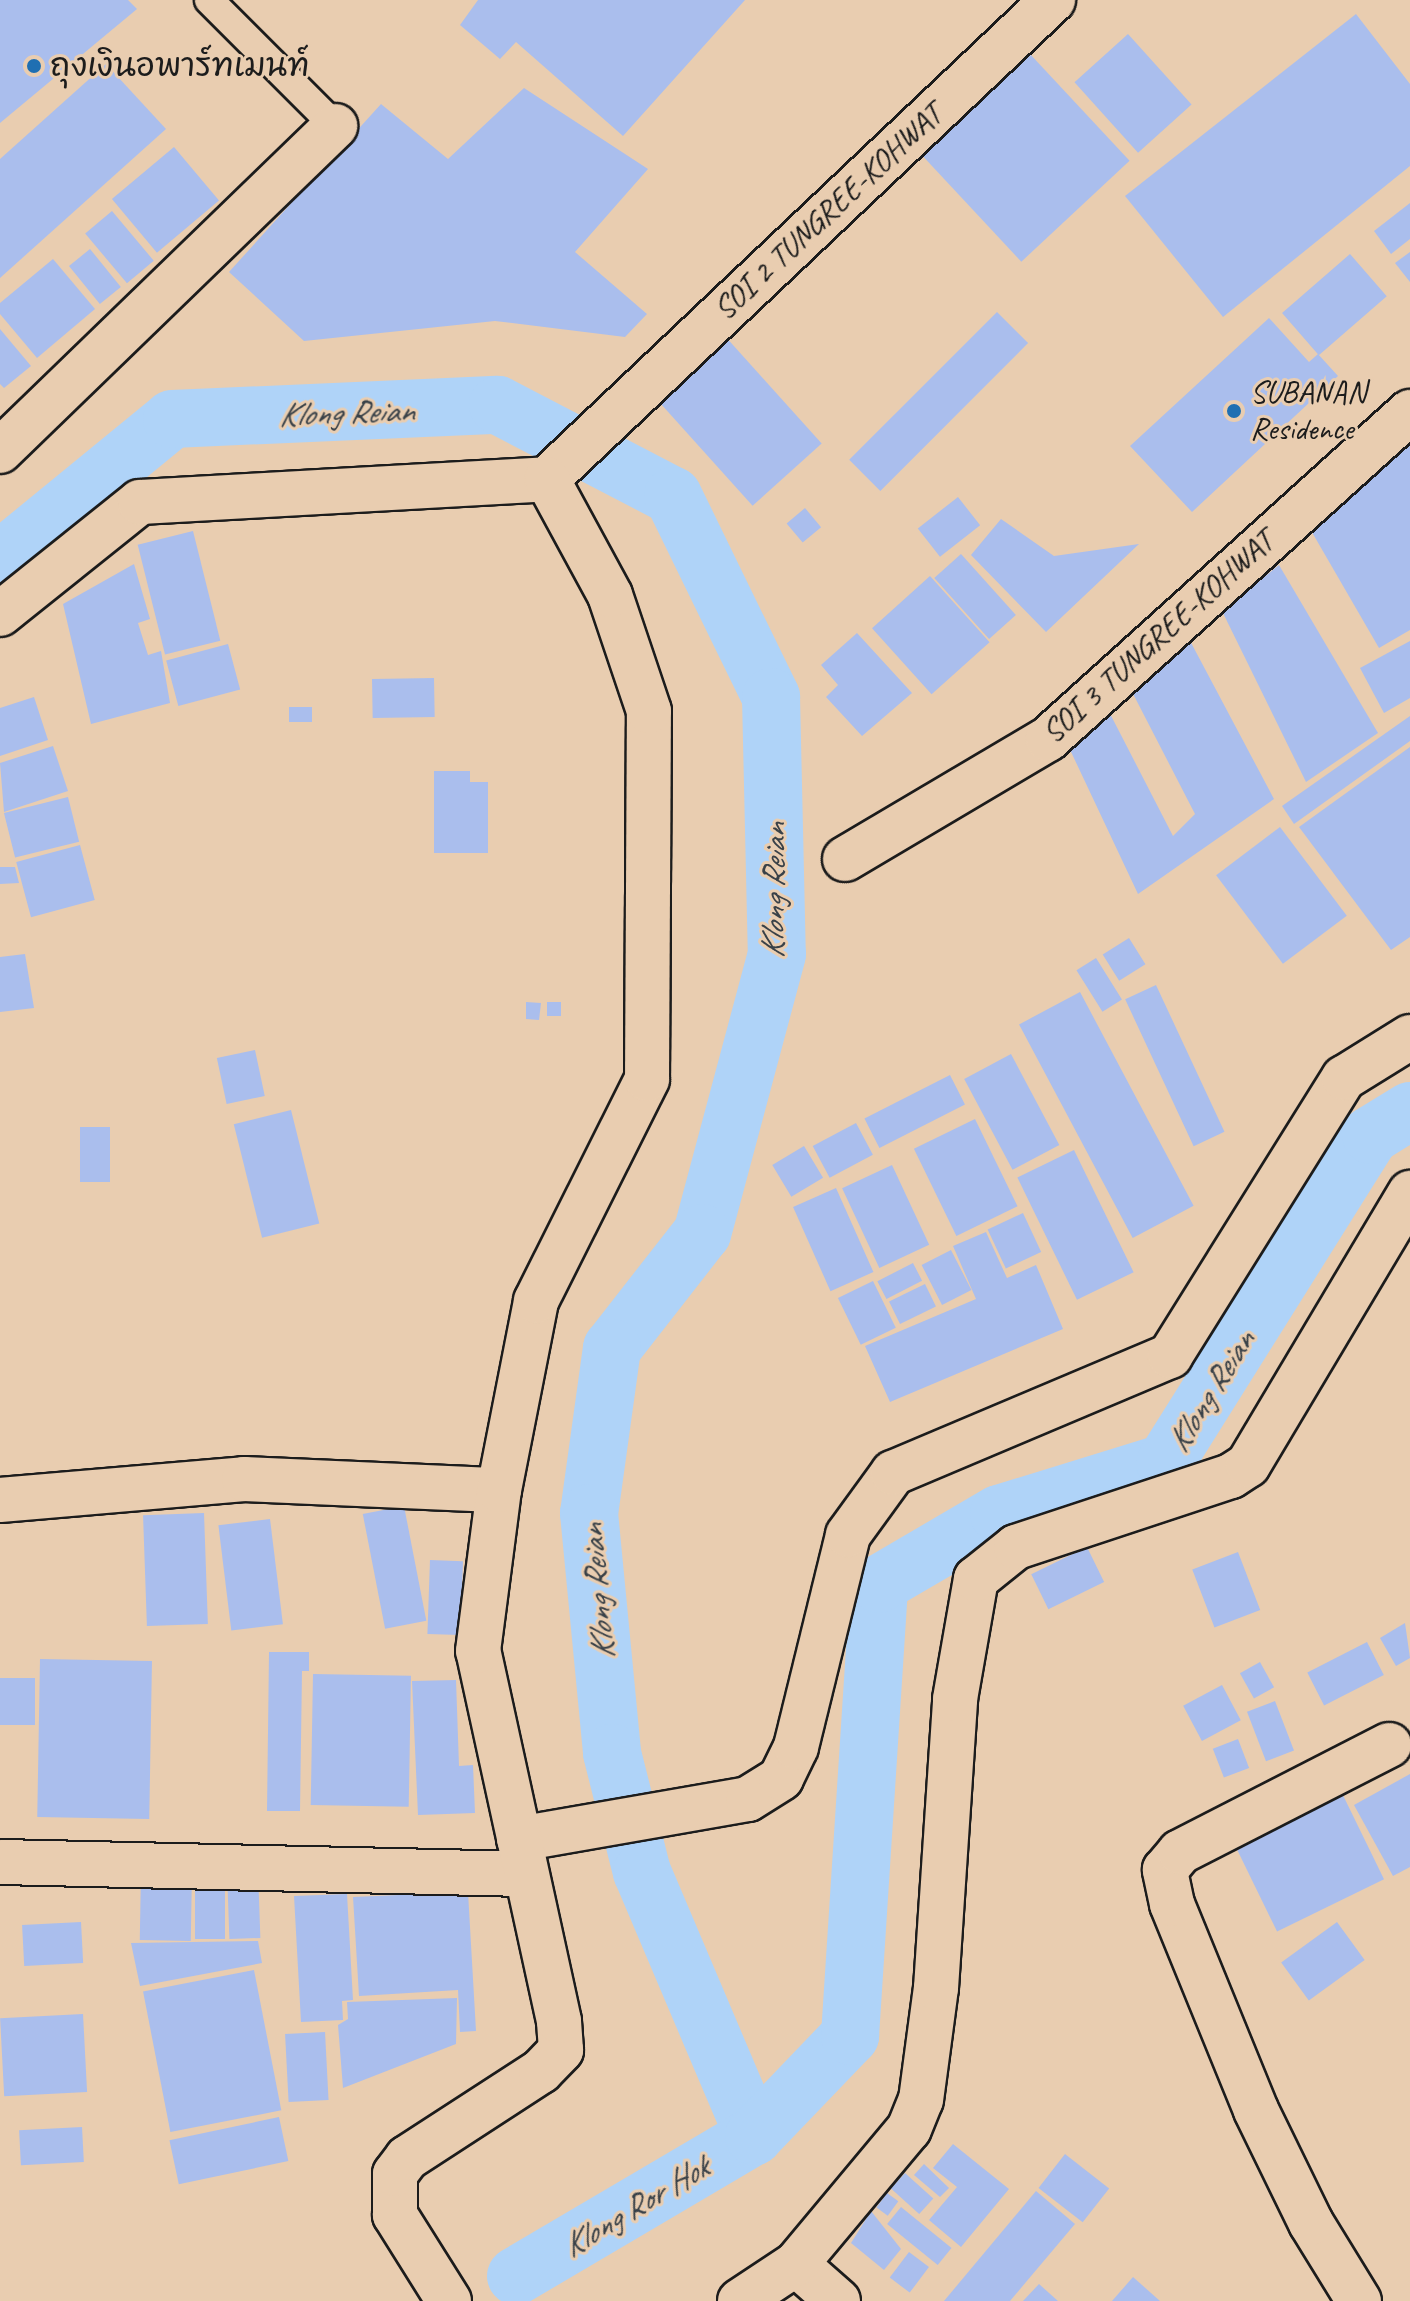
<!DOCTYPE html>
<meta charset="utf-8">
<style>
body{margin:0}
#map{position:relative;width:1410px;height:2301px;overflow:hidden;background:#e9cdb0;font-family:Caveat,"Playpen Sans Thai",sans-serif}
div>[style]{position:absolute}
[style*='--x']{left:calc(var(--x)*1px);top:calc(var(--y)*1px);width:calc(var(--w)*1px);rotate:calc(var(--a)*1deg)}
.canal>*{height:58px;margin:-29px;padding:0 29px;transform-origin:29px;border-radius:29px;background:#afd3f8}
.building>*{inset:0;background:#aabeed;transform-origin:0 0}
.roads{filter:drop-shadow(2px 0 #1c1c1c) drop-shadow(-2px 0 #1c1c1c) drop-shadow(0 2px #1c1c1c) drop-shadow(0 -2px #1c1c1c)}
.lane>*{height:28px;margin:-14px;padding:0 14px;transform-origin:14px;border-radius:14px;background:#e9cdb0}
.street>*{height:44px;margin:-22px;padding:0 22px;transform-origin:22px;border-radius:22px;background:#e9cdb0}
.dots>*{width:22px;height:22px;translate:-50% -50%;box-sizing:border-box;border:4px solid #e9cdb0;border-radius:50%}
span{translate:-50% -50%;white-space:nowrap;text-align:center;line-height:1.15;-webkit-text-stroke:6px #e9cdb0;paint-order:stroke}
.poi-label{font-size:32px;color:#1c1c1c}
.left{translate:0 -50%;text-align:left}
.street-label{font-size:32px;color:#1c1c1c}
.water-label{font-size:34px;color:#394148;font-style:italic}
</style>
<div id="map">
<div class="canal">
<i style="--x:0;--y:560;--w:222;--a:-39.3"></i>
<i style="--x:172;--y:419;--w:326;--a:-2.5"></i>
<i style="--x:498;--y:405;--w:197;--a:27.5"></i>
<i style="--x:673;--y:496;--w:224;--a:64"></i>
<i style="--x:771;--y:697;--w:257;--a:88.7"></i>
<i style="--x:777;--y:954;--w:289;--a:105"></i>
<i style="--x:702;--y:1233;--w:146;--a:128"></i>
<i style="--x:612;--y:1348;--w:167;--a:97.9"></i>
<i style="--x:589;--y:1513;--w:241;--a:84.5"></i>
<i style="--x:612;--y:1753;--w:123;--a:75.9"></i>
<i style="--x:642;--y:1872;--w:287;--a:67"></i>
<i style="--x:516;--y:2276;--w:276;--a:-30.5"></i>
<i style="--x:754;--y:2136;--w:139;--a:-46.2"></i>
<i style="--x:850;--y:2036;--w:453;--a:-86.3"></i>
<i style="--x:879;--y:1584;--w:139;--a:-30.3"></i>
<i style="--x:999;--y:1514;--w:174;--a:-17.1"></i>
<i style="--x:1165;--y:1463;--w:387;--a:-57.9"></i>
<i style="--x:1371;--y:1135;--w:46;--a:-31.6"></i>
</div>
<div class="building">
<i style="clip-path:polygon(0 0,128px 0,137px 9px,0 123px)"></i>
<i style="clip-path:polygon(478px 0,745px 0,623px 136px,516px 42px,500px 59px,460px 25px)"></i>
<i style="clip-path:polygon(1356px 14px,1410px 84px,1410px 166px,1223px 317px,1125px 196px)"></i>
<i style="left:1128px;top:34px;width:95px;height:72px;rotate:48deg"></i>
<i style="left:1030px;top:54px;width:146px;height:148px;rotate:47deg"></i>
<i style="clip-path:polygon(106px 64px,166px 129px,0 278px,0 159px)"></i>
<i style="clip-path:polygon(524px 88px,648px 169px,575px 252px,647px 314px,625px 337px,495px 321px,304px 341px,229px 272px,381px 104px,448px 159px)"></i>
<i style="left:174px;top:147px;width:70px;height:81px;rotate:50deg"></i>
<i style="clip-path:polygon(1410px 203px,1410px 239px,1391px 254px,1374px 231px)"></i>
<i style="left:112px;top:211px;width:65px;height:35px;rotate:50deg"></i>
<i style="left:90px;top:249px;width:49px;height:27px;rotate:51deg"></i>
<i style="clip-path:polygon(1410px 252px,1410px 282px,1395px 263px)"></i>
<i style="left:1350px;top:254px;width:56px;height:90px;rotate:49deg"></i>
<i style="clip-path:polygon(53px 259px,95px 309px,37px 358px,0 314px,0 303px)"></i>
<i style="left:997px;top:312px;width:44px;height:209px;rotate:45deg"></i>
<i style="clip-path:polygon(1269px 318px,1309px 362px,1318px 354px,1338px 376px,1192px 512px,1130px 446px)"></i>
<i style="clip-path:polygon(0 329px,31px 366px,4px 388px,0 384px)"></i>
<i style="left:724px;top:335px;width:146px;height:93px;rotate:48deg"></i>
<i style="clip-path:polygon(1410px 430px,1410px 630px,1379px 648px,1302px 515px)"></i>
<i style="left:958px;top:497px;width:36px;height:51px;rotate:52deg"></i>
<i style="left:805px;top:508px;width:25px;height:24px;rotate:50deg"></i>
<i style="clip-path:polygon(1001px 519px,1054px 556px,1139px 544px,1046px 632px,971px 555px)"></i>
<i style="left:193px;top:531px;width:113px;height:57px;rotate:76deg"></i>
<i style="left:961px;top:554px;width:82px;height:36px;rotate:48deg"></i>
<i style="clip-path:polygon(134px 564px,150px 619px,138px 623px,148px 655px,161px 651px,170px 703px,91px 724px,63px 604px)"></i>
<i style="clip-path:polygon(1279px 565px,1378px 733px,1306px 782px,1222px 611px)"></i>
<i style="left:930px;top:576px;width:89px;height:78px;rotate:48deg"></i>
<i style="clip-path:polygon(857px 633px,912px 693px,862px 736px,826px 697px,838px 685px,821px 665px)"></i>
<i style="clip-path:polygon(1188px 637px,1274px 799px,1138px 894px,1064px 737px,1104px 702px,1173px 836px,1195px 814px,1129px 686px)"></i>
<i style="clip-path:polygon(1410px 641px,1410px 698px,1384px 713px,1360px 668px)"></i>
<i style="left:228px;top:644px;width:47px;height:64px;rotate:75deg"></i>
<i style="left:434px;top:678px;width:39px;height:62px;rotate:89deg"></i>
<i style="clip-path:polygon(34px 697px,48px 740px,0 756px,0 708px)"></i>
<i style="left:289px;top:707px;width:23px;height:15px"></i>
<i style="clip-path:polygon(1410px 716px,1410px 741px,1294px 824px,1282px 806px)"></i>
<i style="clip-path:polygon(53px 746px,68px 791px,4px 812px,0 763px)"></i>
<i style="clip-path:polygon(1410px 747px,1410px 937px,1391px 950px,1299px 827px)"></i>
<i style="clip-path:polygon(434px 771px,470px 771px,470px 782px,488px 782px,488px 853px,434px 853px)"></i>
<i style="left:68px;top:797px;width:46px;height:66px;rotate:76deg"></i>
<i style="left:1280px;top:827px;width:111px;height:80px;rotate:53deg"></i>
<i style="left:80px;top:845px;width:57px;height:66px;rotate:75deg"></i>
<i style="clip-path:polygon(0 867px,15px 867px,19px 883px,0 884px)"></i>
<i style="left:1129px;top:938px;width:31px;height:31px;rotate:58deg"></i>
<i style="clip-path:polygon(25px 954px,34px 1008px,0 1012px,0 957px)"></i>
<i style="left:1096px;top:958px;width:49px;height:23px;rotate:58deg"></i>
<i style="left:1156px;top:985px;width:162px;height:34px;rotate:65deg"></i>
<i style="left:1080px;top:992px;width:242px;height:69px;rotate:62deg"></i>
<i style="clip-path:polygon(526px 1002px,541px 1003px,539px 1020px,526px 1019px)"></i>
<i style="left:547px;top:1002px;width:14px;height:14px"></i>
<i style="left:255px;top:1050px;width:47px;height:39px;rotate:78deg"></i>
<i style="left:1011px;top:1054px;width:103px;height:53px;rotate:62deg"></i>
<i style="left:950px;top:1075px;width:33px;height:96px;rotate:63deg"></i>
<i style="left:291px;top:1110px;width:117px;height:59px;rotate:76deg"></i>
<i style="left:975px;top:1119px;width:97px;height:68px;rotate:64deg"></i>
<i style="left:856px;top:1123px;width:36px;height:49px;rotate:62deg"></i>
<i style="left:80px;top:1127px;width:30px;height:55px"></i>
<i style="left:804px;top:1146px;width:37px;height:37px;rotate:59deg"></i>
<i style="left:1074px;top:1150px;width:136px;height:63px;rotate:64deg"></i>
<i style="left:892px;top:1165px;width:88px;height:55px;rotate:65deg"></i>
<i style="left:836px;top:1188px;width:92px;height:47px;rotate:66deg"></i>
<i style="left:1023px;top:1213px;width:43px;height:39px;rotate:65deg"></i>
<i style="clip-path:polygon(986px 1232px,1007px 1278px,1036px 1265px,1063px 1329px,890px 1402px,865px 1346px,976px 1299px,953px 1246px)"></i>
<i style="left:951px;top:1250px;width:45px;height:33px;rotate:63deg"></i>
<i style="left:913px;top:1263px;width:20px;height:40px;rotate:63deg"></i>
<i style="left:873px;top:1281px;width:52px;height:39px;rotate:64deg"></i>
<i style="left:925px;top:1284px;width:25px;height:40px;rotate:64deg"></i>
<i style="left:404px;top:1506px;width:117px;height:42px;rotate:79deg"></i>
<i style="left:204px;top:1513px;width:111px;height:61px;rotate:88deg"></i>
<i style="left:270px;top:1519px;width:106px;height:52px;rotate:83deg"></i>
<i style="left:1087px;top:1547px;width:39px;height:62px;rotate:64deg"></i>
<i style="left:1238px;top:1552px;width:62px;height:49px;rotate:69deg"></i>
<i style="left:430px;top:1560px;width:33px;height:74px;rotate:2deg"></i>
<i style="clip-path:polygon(1405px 1623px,1410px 1658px,1396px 1666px,1380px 1638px)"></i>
<i style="left:1367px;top:1642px;width:37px;height:67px;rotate:63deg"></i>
<i style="clip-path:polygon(269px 1652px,309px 1652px,309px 1671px,302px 1671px,300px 1811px,267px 1811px)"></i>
<i style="left:40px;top:1659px;width:112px;height:158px;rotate:1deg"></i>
<i style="left:1260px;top:1662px;width:29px;height:23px;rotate:61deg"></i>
<i style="left:313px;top:1674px;width:98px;height:131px;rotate:1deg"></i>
<i style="left:0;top:1678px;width:35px;height:47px"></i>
<i style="clip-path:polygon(456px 1680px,459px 1766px,473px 1765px,475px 1813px,418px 1815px,412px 1681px)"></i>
<i style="left:1222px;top:1685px;width:40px;height:44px;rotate:62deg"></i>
<i style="left:1275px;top:1701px;width:53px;height:30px;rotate:69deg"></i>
<i style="left:1238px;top:1739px;width:31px;height:27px;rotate:69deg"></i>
<i style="clip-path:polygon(1410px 1774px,1410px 1867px,1393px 1876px,1354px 1805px)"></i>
<i style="left:1338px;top:1785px;width:105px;height:119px;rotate:64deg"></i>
<i style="left:141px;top:1870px;width:51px;height:70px;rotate:1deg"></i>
<i style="left:258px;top:1870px;width:68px;height:31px;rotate:88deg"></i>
<i style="left:195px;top:1881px;width:30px;height:58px"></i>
<i style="clip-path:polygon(468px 1892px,476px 2031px,460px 2032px,458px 1990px,359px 1996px,353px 1897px)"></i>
<i style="clip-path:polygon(347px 1894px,353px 2000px,342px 2001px,343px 2020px,301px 2022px,294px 1896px)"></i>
<i style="left:81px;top:1922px;width:41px;height:59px;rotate:87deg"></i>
<i style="left:1337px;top:1922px;width:47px;height:69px;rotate:54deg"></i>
<i style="clip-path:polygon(258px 1941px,262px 1963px,140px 1986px,131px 1943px)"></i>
<i style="left:254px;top:1970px;width:143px;height:113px;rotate:79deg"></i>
<i style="clip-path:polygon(457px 1998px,456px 2044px,343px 2088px,338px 2025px,348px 2019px,347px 2002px)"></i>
<i style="left:83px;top:2014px;width:78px;height:83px;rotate:87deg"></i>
<i style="left:325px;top:2032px;width:68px;height:40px;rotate:87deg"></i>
<i style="left:279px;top:2117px;width:45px;height:112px;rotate:78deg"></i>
<i style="left:82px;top:2127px;width:35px;height:63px;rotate:87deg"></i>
<i style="clip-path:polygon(953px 2144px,1009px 2189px,961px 2247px,929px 2220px,957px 2187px,933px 2168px)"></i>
<i style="left:1065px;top:2154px;width:56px;height:43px;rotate:38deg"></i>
<i style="clip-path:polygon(924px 2164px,949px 2188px,940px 2197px,914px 2175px)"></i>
<i style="left:905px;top:2173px;width:38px;height:21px;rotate:42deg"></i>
<i style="clip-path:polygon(1036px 2191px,1075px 2224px,1010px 2301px,944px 2301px)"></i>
<i style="left:887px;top:2193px;width:14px;height:18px;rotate:36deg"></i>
<i style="left:901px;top:2207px;width:65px;height:22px;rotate:39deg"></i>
<i style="clip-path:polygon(871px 2211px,901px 2249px,884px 2270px,851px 2243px)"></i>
<i style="left:909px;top:2252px;width:25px;height:32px;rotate:37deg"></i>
<i style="clip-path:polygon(1133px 2277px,1160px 2301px,1112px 2301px)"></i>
<i style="clip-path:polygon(1039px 2284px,1058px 2301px,1023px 2301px)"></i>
</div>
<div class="roads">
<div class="lane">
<i style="--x:209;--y:0;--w:178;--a:45"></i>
</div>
<div class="street">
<i style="--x:0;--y:451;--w:467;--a:-44.1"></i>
<i style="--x:0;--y:614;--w:179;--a:-38.7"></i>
<i style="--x:140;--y:502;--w:408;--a:-3.2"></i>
<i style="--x:547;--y:479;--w:697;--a:-43.43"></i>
<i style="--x:845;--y:859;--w:236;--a:-30.6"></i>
<i style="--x:1048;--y:739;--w:488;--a:-42.1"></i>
<i style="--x:0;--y:1500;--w:245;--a:-4.9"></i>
<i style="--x:244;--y:1479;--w:255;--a:2.5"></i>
<i style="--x:519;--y:1839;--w:232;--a:-9.9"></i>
<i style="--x:748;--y:1799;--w:39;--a:-32"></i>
<i style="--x:781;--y:1778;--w:34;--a:-64"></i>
<i style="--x:796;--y:1747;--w:218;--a:-76.2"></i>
<i style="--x:848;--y:1535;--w:77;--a:-54"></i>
<i style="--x:893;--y:1473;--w:301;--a:-22.9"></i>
<i style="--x:1170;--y:1356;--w:328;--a:-58"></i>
<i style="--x:1344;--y:1078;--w:78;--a:-31.8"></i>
<i style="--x:0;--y:1862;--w:526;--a:1.31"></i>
<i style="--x:796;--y:2264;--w:56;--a:41.4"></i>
<i style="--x:449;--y:2301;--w:102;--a:-122.1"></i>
<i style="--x:395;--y:2215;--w:41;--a:-90"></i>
<i style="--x:395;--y:2174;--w:20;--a:-53"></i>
<i style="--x:407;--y:2158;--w:160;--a:-33"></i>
<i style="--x:541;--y:2071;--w:29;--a:-46"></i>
<i style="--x:561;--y:2050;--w:29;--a:-94"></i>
<i style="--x:559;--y:2021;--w:379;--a:-102.3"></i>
<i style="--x:478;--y:1651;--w:162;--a:-82.6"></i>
<i style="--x:499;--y:1490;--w:193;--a:-78.9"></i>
<i style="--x:536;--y:1301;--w:248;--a:-63.4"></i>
<i style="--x:647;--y:1079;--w:368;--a:-89.7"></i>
<i style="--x:649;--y:711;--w:122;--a:-108.6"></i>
<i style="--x:610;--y:595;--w:132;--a:-118.5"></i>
<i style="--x:740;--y:2301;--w:67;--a:-33.5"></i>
<i style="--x:796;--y:2264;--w:176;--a:-50.1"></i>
<i style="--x:909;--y:2129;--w:31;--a:-68"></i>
<i style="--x:921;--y:2100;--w:113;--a:-82.4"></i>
<i style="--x:936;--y:1988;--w:290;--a:-86.2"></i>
<i style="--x:955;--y:1699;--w:122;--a:-80.1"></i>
<i style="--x:976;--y:1579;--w:51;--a:-38.7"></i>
<i style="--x:1016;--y:1547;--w:226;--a:-18.3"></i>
<i style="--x:1231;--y:1476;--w:20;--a:-33"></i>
<i style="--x:1248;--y:1465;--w:317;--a:-59.2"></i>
<i style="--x:1359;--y:2301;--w:92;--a:-121.6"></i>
<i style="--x:1311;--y:2223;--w:126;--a:-116"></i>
<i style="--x:1256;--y:2110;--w:222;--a:-112.2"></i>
<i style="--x:1172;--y:1904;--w:35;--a:-102"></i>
<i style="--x:1165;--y:1870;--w:23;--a:-50"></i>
<i style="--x:1180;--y:1852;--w:235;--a:-27.1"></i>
</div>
</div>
<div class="dots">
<i style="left:34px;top:66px;background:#1f6fb2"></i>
<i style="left:1234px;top:411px;background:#1f6fb2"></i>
</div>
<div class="poi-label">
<span class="left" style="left:50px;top:66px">ถุงเงินอพาร์ทเมนท์</span>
<span class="left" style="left:1250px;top:411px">SUBANAN<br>Residence</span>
</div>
<div class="street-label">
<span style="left:828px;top:212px;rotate:-43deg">SOI 2 TUNGREE-KOHWAT</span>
<span style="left:1158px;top:637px;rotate:-42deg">SOI 3 TUNGREE-KOHWAT</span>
</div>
<div class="water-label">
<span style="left:346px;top:412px;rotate:-2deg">Klong Reian</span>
<span style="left:773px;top:891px;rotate:-89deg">Klong Reian</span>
<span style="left:1210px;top:1391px;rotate:-58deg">Klong Reian</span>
<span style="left:597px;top:1592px;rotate:-95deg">Klong Reian</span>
<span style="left:635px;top:2206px;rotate:-31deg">Klong Ror Hok</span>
</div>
</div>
